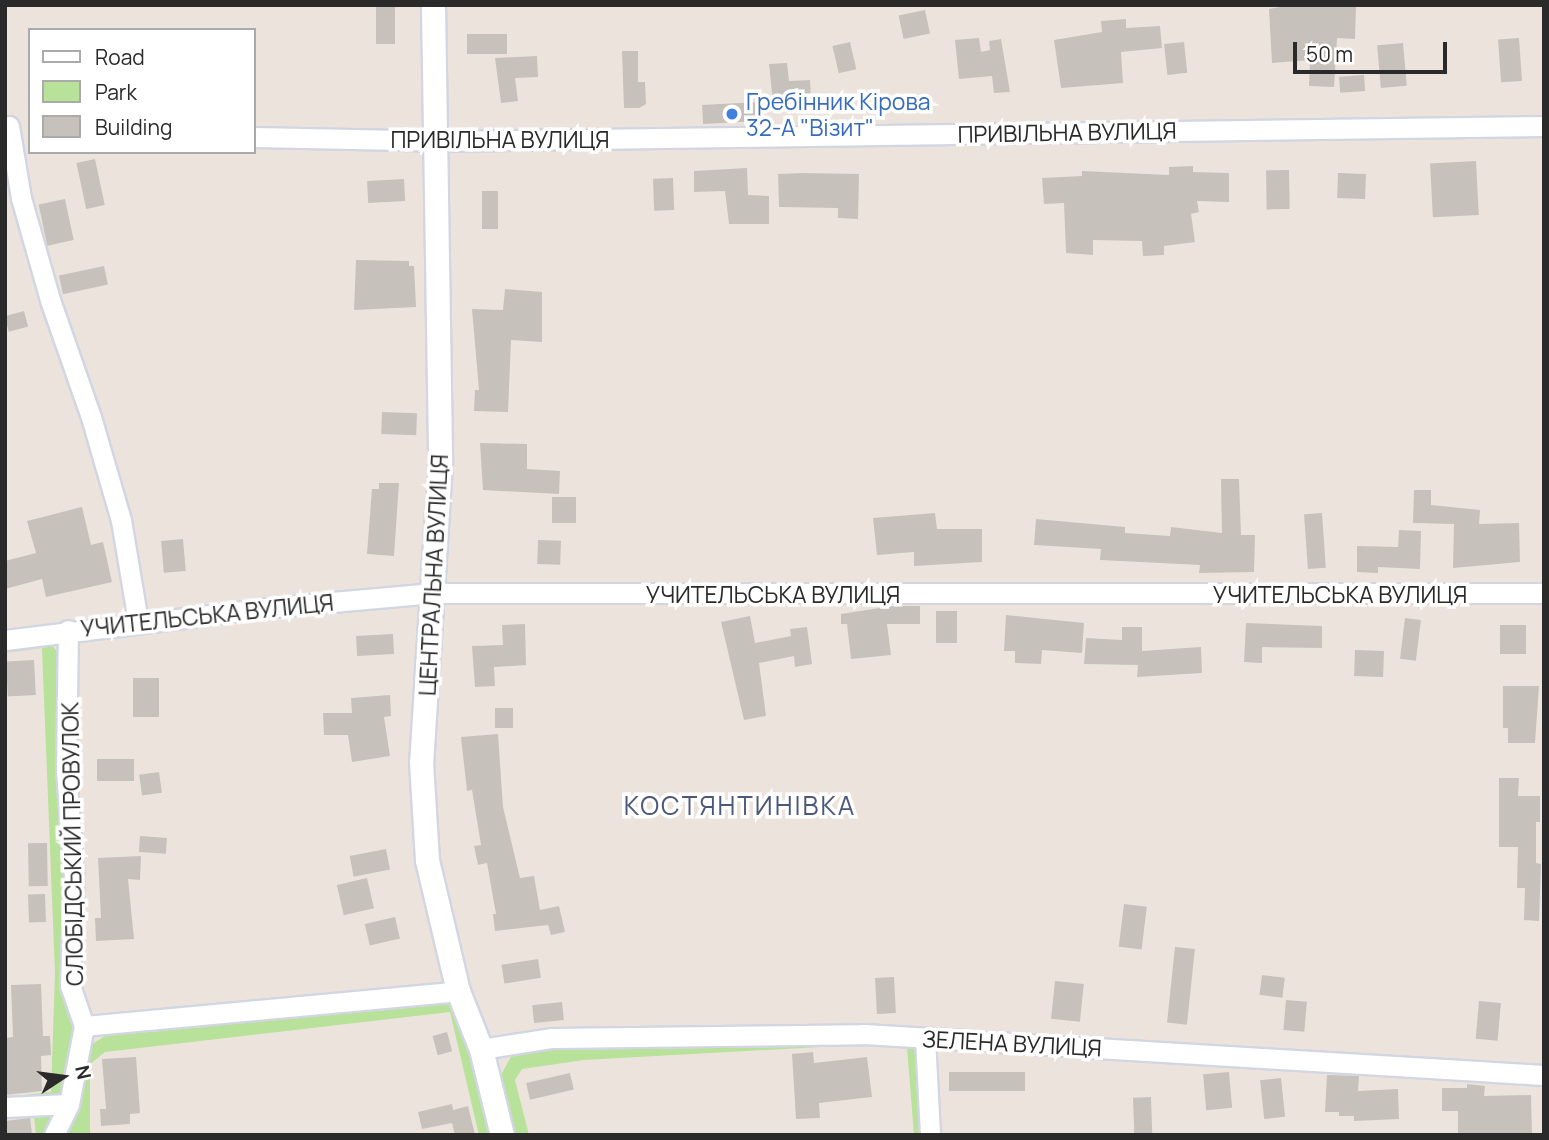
<!DOCTYPE html>
<meta charset="utf-8">
<style>
body{margin:0}
#map{position:relative;width:1549px;height:1140px;overflow:hidden;background:#ece4dc;font-family:Manrope,sans-serif}
div>[style]{position:absolute}
[style*='--x']{left:calc(var(--x)*1px);top:calc(var(--y)*1px);width:calc(var(--w)*1px);rotate:calc(var(--a)*1deg)}
.green>*{inset:0;background:#b8e19a}
.building>*{inset:0;background:#c7c1bc;transform-origin:0 0}
.roads{filter:drop-shadow(2px 0 #d2d6e2) drop-shadow(-2px 0 #d2d6e2) drop-shadow(0 2px #d2d6e2) drop-shadow(0 -2px #d2d6e2)}
.minor>*{height:19px;margin:-9.5px;padding:0 9.5px;transform-origin:9.5px;border-radius:9.5px;background:#fff}
.tertiary>*{height:23px;margin:-11.5px;padding:0 11.5px;transform-origin:11.5px;border-radius:11.5px;background:#fff}
.dots>*{width:19px;height:19px;translate:-50% -50%;box-sizing:border-box;border:4px solid #fff;border-radius:50%}
span{translate:-50% -50%;white-space:nowrap;text-align:center;line-height:1.15;-webkit-text-stroke:7px #fff;paint-order:stroke}
.shop-label{font-size:23px;color:#366cbe}
.left{translate:0 -50%;text-align:left}
.street-label{font-size:23px;color:#2a2a2a}
.quarter-label{font-size:26px;color:#4c587a;letter-spacing:2px}
.frame{position:absolute;inset:0;border:7px solid #2a2a2a;pointer-events:none}
.legend{position:absolute;left:28px;top:28px;width:228px;height:126px;box-sizing:border-box;background:#fff;border:2px solid #aaa;margin:0;padding:9px 12px;list-style:none;font-size:21px;color:#2a2a2a}
.legend li{display:flex;align-items:center;gap:14px;height:35px}
.legend b{width:35px;border:2px solid #aaa}
.north{position:absolute;left:28px;top:1042px;width:70px;height:70px;-webkit-text-stroke:5px #fff;paint-order:stroke;rotate:77deg;font-size:19px;font-weight:700;line-height:28px;text-align:center;color:#2a2a2a}
.north::after{content:'';display:block;margin:auto;width:24px;height:32px;background:#2a2a2a;clip-path:polygon(50% 0,100% 100%,50% 72%,0 100%)}
.scale{position:absolute;left:1293px;top:42px;width:154px;height:32px;box-sizing:border-box;border:4px solid #2a2a2a;border-top:0;padding-left:9px;font-size:21px;line-height:24px;white-space:nowrap;color:#2a2a2a;-webkit-text-stroke:5px #fff;paint-order:stroke}
</style>
<div id="map">
<div class="green">
<i style="clip-path:polygon(48px 639px,64px 662px,66px 967px,75px 1031px,63px 1094px,48px 1101px,5px 1102px,5px 1097px,51px 1092px,55px 973px,42px 648px,5px 653px,5px 643px)"></i>
<i style="clip-path:polygon(447px 999px,458px 1006px,493px 1135px,479px 1135px,450px 1012px,105px 1052px,90px 1064px,90px 1135px,60px 1135px,85px 1057px,92px 1044px,115px 1030px)"></i>
<i style="clip-path:polygon(783px 1042px,911px 1044px,920px 1055px,922px 1135px,914px 1135px,907px 1047px,857px 1045px,584px 1060px,522px 1069px,515px 1080px,529px 1135px,511px 1135px,498px 1080px,512px 1055px,532px 1049px)"></i>
<i style="clip-path:polygon(5px 1111px,55px 1111px,49px 1135px,36px 1135px,34px 1115px,5px 1118px)"></i>
</div>
<div class="building">
<i style="left:376px;top:5px;width:19px;height:39px"></i>
<i style="clip-path:polygon(1292px 5px,1356px 7px,1355px 39px,1337px 38px,1334px 87px,1309px 86px,1310px 60px,1272px 63px,1269px 9px)"></i>
<i style="left:925px;top:10px;width:24px;height:27px;rotate:78deg"></i>
<i style="clip-path:polygon(1126px 19px,1126px 28px,1160px 26px,1162px 48px,1121px 52px,1123px 83px,1061px 88px,1054px 40px,1102px 32px,1101px 21px)"></i>
<i style="left:467px;top:34px;width:40px;height:20px"></i>
<i style="clip-path:polygon(979px 38px,981px 52px,990px 50px,989px 41px,1001px 39px,1010px 92px,994px 93px,992px 76px,959px 79px,955px 40px)"></i>
<i style="left:1519px;top:38px;width:43px;height:21px;rotate:86deg"></i>
<i style="left:850px;top:42px;width:28px;height:18px;rotate:77deg"></i>
<i style="left:1184px;top:42px;width:31px;height:20px;rotate:84deg"></i>
<i style="left:1403px;top:43px;width:43px;height:26px;rotate:85deg"></i>
<i style="clip-path:polygon(622px 51px,638px 51px,638px 82px,645px 82px,646px 104px,639px 108px,624px 108px)"></i>
<i style="clip-path:polygon(537px 56px,538px 77px,515px 78px,518px 101px,501px 103px,495px 58px)"></i>
<i style="clip-path:polygon(787px 63px,789px 81px,810px 80px,811px 100px,773px 102px,769px 64px)"></i>
<i style="left:1364px;top:75px;width:16px;height:25px;rotate:86deg"></i>
<i style="left:758px;top:102px;width:19px;height:56px;rotate:87deg"></i>
<i style="left:95px;top:159px;width:47px;height:19px;rotate:78deg"></i>
<i style="left:1476px;top:161px;width:54px;height:46px;rotate:87deg"></i>
<i style="clip-path:polygon(1193px 166px,1193px 172px,1229px 173px,1229px 202px,1197px 201px,1199px 212px,1191px 214px,1195px 242px,1164px 246px,1164px 255px,1143px 256px,1142px 241px,1093px 240px,1093px 255px,1066px 253px,1064px 203px,1044px 204px,1042px 178px,1082px 176px,1082px 171px,1169px 175px,1169px 167px)"></i>
<i style="clip-path:polygon(747px 168px,748px 195px,769px 196px,769px 224px,729px 224px,725px 191px,694px 192px,694px 171px)"></i>
<i style="left:1289px;top:170px;width:39px;height:23px;rotate:89deg"></i>
<i style="clip-path:polygon(803px 173px,859px 174px,858px 219px,838px 218px,838px 208px,779px 207px,778px 174px)"></i>
<i style="left:1338px;top:173px;width:28px;height:25px;rotate:2deg"></i>
<i style="left:673px;top:178px;width:32px;height:20px;rotate:88deg"></i>
<i style="left:404px;top:179px;width:22px;height:37px;rotate:87deg"></i>
<i style="left:482px;top:191px;width:16px;height:38px"></i>
<i style="left:65px;top:199px;width:42px;height:27px;rotate:78deg"></i>
<i style="clip-path:polygon(356px 260px,409px 261px,409px 266px,414px 266px,416px 307px,354px 310px)"></i>
<i style="left:104px;top:266px;width:19px;height:46px;rotate:78deg"></i>
<i style="clip-path:polygon(505px 289px,542px 292px,542px 342px,511px 340px,508px 412px,474px 411px,475px 390px,479px 390px,472px 309px,503px 310px)"></i>
<i style="left:24px;top:311px;width:16px;height:20px;rotate:75deg"></i>
<i style="left:382px;top:412px;width:35px;height:22px;rotate:2deg"></i>
<i style="clip-path:polygon(480px 443px,527px 444px,527px 469px,560px 471px,559px 494px,483px 490px)"></i>
<i style="clip-path:polygon(1221px 479px,1239px 479px,1241px 535px,1255px 535px,1254px 572px,1199px 573px,1200px 565px,1100px 560px,1101px 549px,1034px 545px,1036px 519px,1125px 527px,1125px 533px,1170px 536px,1171px 527px,1222px 533px)"></i>
<i style="clip-path:polygon(379px 483px,399px 483px,394px 556px,367px 554px,372px 489px,379px 489px)"></i>
<i style="clip-path:polygon(1414px 490px,1431px 490px,1431px 505px,1480px 510px,1479px 524px,1519px 523px,1520px 562px,1453px 568px,1454px 524px,1413px 523px)"></i>
<i style="left:552px;top:497px;width:24px;height:26px"></i>
<i style="clip-path:polygon(82px 507px,91px 545px,103px 542px,112px 582px,46px 597px,42px 579px,5px 589px,5px 561px,36px 553px,27px 521px)"></i>
<i style="clip-path:polygon(935px 513px,937px 529px,982px 529px,982px 562px,914px 566px,914px 552px,877px 555px,873px 518px)"></i>
<i style="left:1322px;top:513px;width:55px;height:18px;rotate:86deg"></i>
<i style="clip-path:polygon(1399px 530px,1421px 531px,1420px 569px,1378px 567px,1378px 573px,1357px 572px,1357px 546px,1398px 547px)"></i>
<i style="left:183px;top:539px;width:32px;height:22px;rotate:85deg"></i>
<i style="left:538px;top:540px;width:23px;height:24px;rotate:2deg"></i>
<i style="clip-path:polygon(892px 606px,920px 606px,920px 624px,887px 624px,891px 655px,851px 659px,847px 624px,841px 624px,841px 614px)"></i>
<i style="left:936px;top:611px;width:21px;height:32px"></i>
<i style="clip-path:polygon(1006px 615px,1084px 623px,1082px 653px,1042px 650px,1041px 664px,1015px 663px,1015px 651px,1004px 651px)"></i>
<i style="clip-path:polygon(750px 616px,755px 643px,791px 636px,790px 629px,807px 627px,812px 664px,795px 667px,794px 656px,759px 663px,766px 716px,744px 720px,721px 622px)"></i>
<i style="left:1405px;top:618px;width:16px;height:41px;rotate:7deg"></i>
<i style="clip-path:polygon(1246px 623px,1322px 626px,1322px 648px,1262px 647px,1262px 663px,1244px 662px)"></i>
<i style="clip-path:polygon(525px 624px,526px 665px,494px 667px,495px 686px,475px 687px,472px 646px,503px 645px,502px 625px)"></i>
<i style="left:1500px;top:625px;width:26px;height:29px"></i>
<i style="clip-path:polygon(1122px 627px,1142px 627px,1142px 651px,1201px 647px,1202px 673px,1137px 677px,1138px 665px,1084px 664px,1086px 638px,1122px 640px)"></i>
<i style="left:393px;top:634px;width:20px;height:37px;rotate:87deg"></i>
<i style="left:1355px;top:650px;width:29px;height:26px;rotate:2deg"></i>
<i style="left:34px;top:660px;width:35px;height:28px;rotate:87deg"></i>
<i style="left:133px;top:678px;width:26px;height:39px"></i>
<i style="clip-path:polygon(1503px 686px,1539px 686px,1535px 743px,1508px 743px,1508px 728px,1503px 728px)"></i>
<i style="clip-path:polygon(390px 695px,391px 716px,384px 717px,390px 756px,352px 762px,348px 735px,324px 735px,323px 713px,352px 713px,351px 698px)"></i>
<i style="left:495px;top:708px;width:18px;height:20px"></i>
<i style="clip-path:polygon(498px 734px,503px 807px,520px 878px,534px 876px,540px 910px,559px 906px,565px 932px,551px 935px,548px 925px,495px 931px,493px 914px,496px 914px,487px 863px,478px 865px,474px 846px,481px 845px,472px 790px,467px 791px,461px 737px)"></i>
<i style="left:134px;top:759px;width:22px;height:37px;rotate:90deg"></i>
<i style="left:159px;top:772px;width:21px;height:20px;rotate:82deg"></i>
<i style="clip-path:polygon(1499px 778px,1519px 778px,1518px 796px,1540px 796px,1540px 822px,1536px 822px,1536px 863px,1541px 864px,1539px 921px,1524px 920px,1525px 888px,1517px 888px,1518px 847px,1499px 847px)"></i>
<i style="left:140px;top:836px;width:27px;height:16px;rotate:4deg"></i>
<i style="left:47px;top:843px;width:43px;height:19px;rotate:89deg"></i>
<i style="left:386px;top:849px;width:21px;height:37px;rotate:79deg"></i>
<i style="clip-path:polygon(141px 856px,140px 880px,128px 879px,134px 939px,96px 941px,95px 918px,101px 918px,98px 858px)"></i>
<i style="left:367px;top:878px;width:31px;height:31px;rotate:77deg"></i>
<i style="left:45px;top:894px;width:28px;height:17px;rotate:88deg"></i>
<i style="left:1124px;top:904px;width:23px;height:43px;rotate:7deg"></i>
<i style="left:395px;top:917px;width:22px;height:31px;rotate:77deg"></i>
<i style="left:1175px;top:947px;width:20px;height:76px;rotate:6deg"></i>
<i style="left:538px;top:959px;width:19px;height:37px;rotate:81deg"></i>
<i style="left:1262px;top:975px;width:23px;height:20px;rotate:7deg"></i>
<i style="left:894px;top:977px;width:36px;height:19px;rotate:87deg"></i>
<i style="left:1055px;top:981px;width:29px;height:38px;rotate:6deg"></i>
<i style="clip-path:polygon(41px 984px,43px 1036px,50px 1036px,51px 1055px,41px 1056px,42px 1091px,5px 1095px,5px 1038px,13px 1037px,11px 985px)"></i>
<i style="left:1286px;top:1000px;width:21px;height:30px;rotate:5deg"></i>
<i style="left:1479px;top:1001px;width:22px;height:38px;rotate:5deg"></i>
<i style="left:562px;top:1002px;width:18px;height:30px;rotate:84deg"></i>
<i style="left:447px;top:1032px;width:20px;height:15px;rotate:75deg"></i>
<i style="clip-path:polygon(813px 1052px,814px 1063px,867px 1057px,872px 1097px,819px 1103px,820px 1118px,796px 1119px,792px 1054px)"></i>
<i style="clip-path:polygon(136px 1057px,140px 1113px,130px 1114px,130px 1124px,101px 1126px,100px 1109px,106px 1109px,102px 1059px)"></i>
<i style="left:1025px;top:1072px;width:19px;height:76px;rotate:90deg"></i>
<i style="left:1229px;top:1072px;width:36px;height:26px;rotate:85deg"></i>
<i style="left:570px;top:1073px;width:17px;height:45px;rotate:77deg"></i>
<i style="clip-path:polygon(1327px 1075px,1359px 1076px,1358px 1091px,1398px 1089px,1399px 1119px,1354px 1121px,1354px 1116px,1339px 1116px,1339px 1112px,1325px 1112px)"></i>
<i style="left:1281px;top:1078px;width:39px;height:21px;rotate:84deg"></i>
<i style="clip-path:polygon(1467px 1084px,1485px 1086px,1484px 1096px,1531px 1095px,1532px 1135px,1458px 1135px,1458px 1111px,1442px 1111px,1442px 1088px,1467px 1088px)"></i>
<i style="left:1151px;top:1097px;width:38px;height:18px;rotate:88deg"></i>
<i style="clip-path:polygon(452px 1104px,453px 1110px,468px 1106px,475px 1135px,455px 1135px,452px 1123px,422px 1129px,418px 1112px)"></i>
<i style="left:30px;top:1118px;width:17px;height:25px;rotate:83deg"></i>
</div>
<div class="roads">
<div class="minor">
<i style="--x:9;--y:126;--w:73;--a:80.5"></i>
<i style="--x:21;--y:198;--w:106;--a:74.1"></i>
<i style="--x:50;--y:300;--w:124;--a:70.7"></i>
<i style="--x:91;--y:417;--w:107;--a:73.8"></i>
<i style="--x:121;--y:520;--w:103;--a:80.5"></i>
<i style="--x:254;--y:137;--w:184;--a:1.2"></i>
<i style="--x:438;--y:141;--w:1106;--a:-0.78"></i>
<i style="--x:5;--y:640;--w:262;--a:-7"></i>
<i style="--x:265;--y:608;--w:169;--a:-5.1"></i>
<i style="--x:433;--y:593;--w:1111;--a:0"></i>
<i style="--x:84;--y:1026;--w:376;--a:-5.3"></i>
<i style="--x:925;--y:1038;--w:97;--a:87"></i>
<i style="--x:481;--y:1049;--w:72;--a:-8.8"></i>
<i style="--x:552;--y:1038;--w:312;--a:-0.7"></i>
<i style="--x:864;--y:1034;--w:681;--a:3.45"></i>
<i style="--x:5;--y:1107;--w:64;--a:-2.7"></i>
<i style="--x:54;--y:1135;--w:34;--a:-64"></i>
<i style="--x:69;--y:1104;--w:79;--a:-79.1"></i>
<i style="--x:84;--y:1026;--w:43;--a:-108.9"></i>
<i style="--x:70;--y:985;--w:108;--a:-87.9"></i>
<i style="--x:74;--y:877;--w:107;--a:-94.3"></i>
<i style="--x:66;--y:770;--w:140;--a:-89.2"></i>
</div>
<div class="tertiary">
<i style="--x:433;--y:5;--w:458;--a:89.1"></i>
<i style="--x:440;--y:463;--w:300;--a:93.6"></i>
<i style="--x:421;--y:762;--w:98;--a:86.5"></i>
<i style="--x:427;--y:860;--w:135;--a:76.7"></i>
<i style="--x:458;--y:991;--w:62;--a:68.4"></i>
<i style="--x:481;--y:1049;--w:89;--a:76.3"></i>
</div>
</div>
<div class="dots">
<i style="left:732px;top:114px;background:#3f7fe0"></i>
</div>
<div class="shop-label">
<span class="left" style="left:746px;top:114px">Гребінник Кірова<br>32-А "Візит"</span>
</div>
<div class="street-label">
<span style="left:1067px;top:132px;rotate:-1deg">ПРИВІЛЬНА ВУЛИЦЯ</span>
<span style="left:500px;top:139px">ПРИВІЛЬНА ВУЛИЦЯ</span>
<span style="left:433px;top:575px;rotate:-87deg">ЦЕНТРАЛЬНА ВУЛИЦЯ</span>
<span style="left:773px;top:594px">УЧИТЕЛЬСЬКА ВУЛИЦЯ</span>
<span style="left:1340px;top:594px">УЧИТЕЛЬСЬКА ВУЛИЦЯ</span>
<span style="left:207px;top:615px;rotate:-6deg">УЧИТЕЛЬСЬКА ВУЛИЦЯ</span>
<span style="left:72px;top:844px;rotate:-91deg">СЛОБІДСЬКИЙ ПРОВУЛОК</span>
<span style="left:1012px;top:1043px;rotate:3deg">ЗЕЛЕНА ВУЛИЦЯ</span>
</div>
<div class="quarter-label">
<span style="left:740px;top:806px">КОСТЯНТИНІВКА</span>
</div>
<div class="frame"></div>
<ul class="legend">
<li><b style="height:9px;background:#fff"></b>Road</li>
<li><b style="height:19px;background:#b8e19a"></b>Park</li>
<li><b style="height:19px;background:#c7c1bc"></b>Building</li>
</ul>
<div class="north">N</div>
<div class="scale">50 m</div>
</div>
